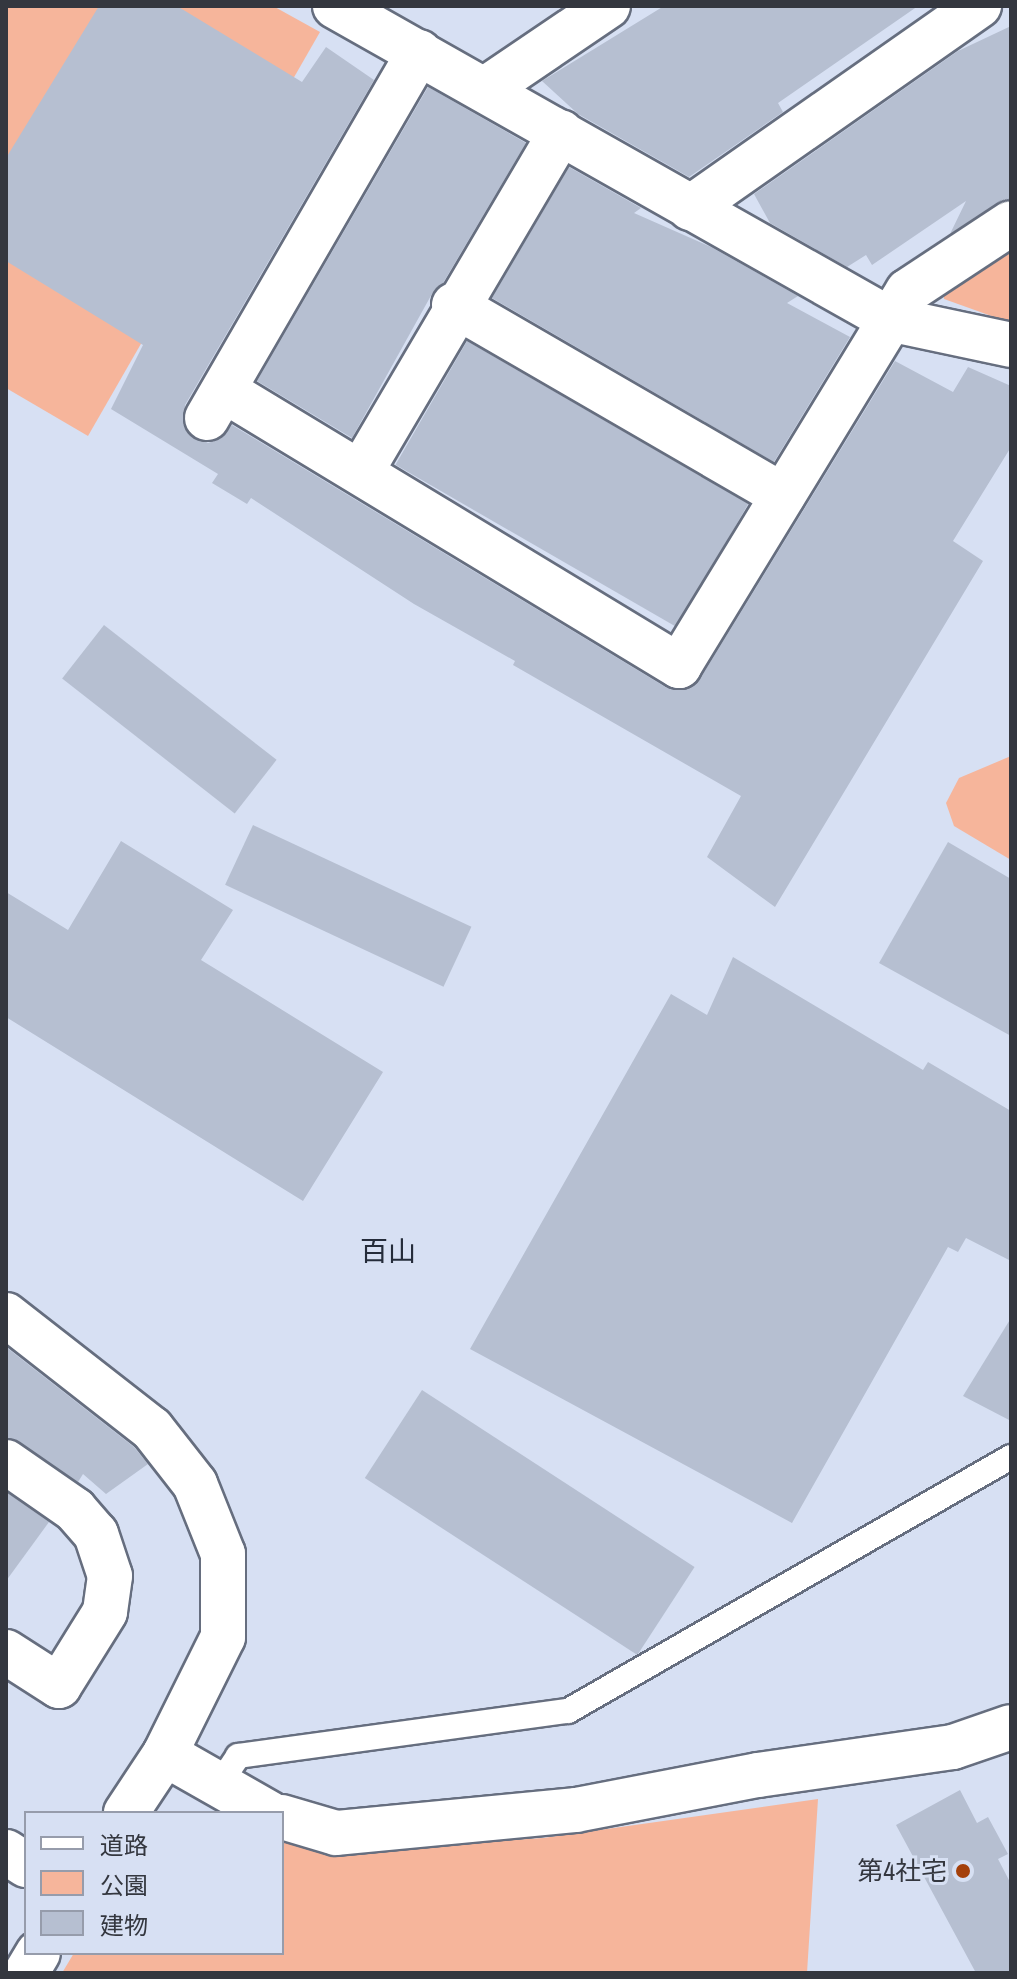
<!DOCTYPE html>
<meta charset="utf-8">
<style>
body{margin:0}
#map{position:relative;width:1017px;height:1979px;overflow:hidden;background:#d7e0f3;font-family:"Archivo Narrow","Noto Sans JP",sans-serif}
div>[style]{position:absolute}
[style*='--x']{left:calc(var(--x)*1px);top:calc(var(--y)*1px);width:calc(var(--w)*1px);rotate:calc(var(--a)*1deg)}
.green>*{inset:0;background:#f6b59b}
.building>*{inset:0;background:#b6bfd1;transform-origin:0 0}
.roads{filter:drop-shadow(2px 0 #666e7f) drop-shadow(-2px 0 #666e7f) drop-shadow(0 2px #666e7f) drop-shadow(0 -2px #666e7f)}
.lane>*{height:24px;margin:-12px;padding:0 12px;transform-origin:12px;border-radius:12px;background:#fff}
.street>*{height:44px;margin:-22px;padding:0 22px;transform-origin:22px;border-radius:22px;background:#fff}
.secondary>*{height:44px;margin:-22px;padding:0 22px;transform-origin:22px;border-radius:22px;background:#fff}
.dots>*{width:22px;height:22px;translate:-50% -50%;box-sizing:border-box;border:4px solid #d7e0f3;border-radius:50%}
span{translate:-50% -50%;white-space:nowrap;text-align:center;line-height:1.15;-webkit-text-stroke:6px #d7e0f3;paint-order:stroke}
.poi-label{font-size:26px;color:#34373f}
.right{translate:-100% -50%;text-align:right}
.neighbourhood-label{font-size:28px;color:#252c3a}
.frame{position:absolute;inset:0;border:8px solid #34373f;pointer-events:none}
.legend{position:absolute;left:24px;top:1811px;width:260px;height:144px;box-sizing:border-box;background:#d7e0f3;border:2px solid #969cab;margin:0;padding:10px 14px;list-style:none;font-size:24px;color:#34373f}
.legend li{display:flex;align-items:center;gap:16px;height:40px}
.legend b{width:40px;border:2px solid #969cab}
</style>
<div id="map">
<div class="green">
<i style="clip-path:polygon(6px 6px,273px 6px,320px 32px,88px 436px,6px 388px)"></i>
<i style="clip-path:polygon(1011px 237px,1011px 323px,944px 299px,943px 286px)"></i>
<i style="clip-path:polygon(1011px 756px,1011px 860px,954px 826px,946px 803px,959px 778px)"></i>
<i style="clip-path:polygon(818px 1799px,807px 1973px,62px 1973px,74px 1953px,282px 1953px,282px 1835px,349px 1850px,543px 1838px)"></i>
</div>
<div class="building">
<i style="clip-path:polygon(99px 6px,177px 6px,302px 82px,326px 47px,374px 80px,185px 405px,186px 431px,208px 443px,220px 439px,232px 425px,667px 688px,690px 688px,700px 679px,895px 361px,953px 392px,968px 367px,1011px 386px,1011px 447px,953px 541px,983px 561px,775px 907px,707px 857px,741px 796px,513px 665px,515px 661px,414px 604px,251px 498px,247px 504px,212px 483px,218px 474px,111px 409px,143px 345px,6px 261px,6px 158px)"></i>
<i style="clip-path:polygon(664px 6px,918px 6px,778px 103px,783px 112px,689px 177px,578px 114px,542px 81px)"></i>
<i style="clip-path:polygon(1011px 26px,1011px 198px,950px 234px,966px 201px,872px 265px,866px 255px,847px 267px,770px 223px,754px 194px,958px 51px)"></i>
<i style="clip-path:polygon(428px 87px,526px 143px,443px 283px,433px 292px,352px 438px,257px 381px)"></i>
<i style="clip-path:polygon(569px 167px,641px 208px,634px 213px,711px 247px,798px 296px,787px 303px,850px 337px,774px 462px,492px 298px)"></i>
<i style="left:467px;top:341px;width:325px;height:143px;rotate:30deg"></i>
<i style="left:104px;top:625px;width:219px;height:68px;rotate:38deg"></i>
<i style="left:253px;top:825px;width:241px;height:66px;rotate:25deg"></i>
<i style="clip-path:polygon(121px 841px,233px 910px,201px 960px,383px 1072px,303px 1201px,6px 1017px,6px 892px,68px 930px)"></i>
<i style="clip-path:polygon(948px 842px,1011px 879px,1011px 1036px,879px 963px)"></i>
<i style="clip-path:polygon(733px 957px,923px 1070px,928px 1062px,1011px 1111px,1011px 1261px,966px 1238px,958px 1252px,948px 1247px,792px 1523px,470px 1349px,671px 994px,707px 1015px)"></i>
<i style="clip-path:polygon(1011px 1318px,1011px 1421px,963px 1396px)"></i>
<i style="clip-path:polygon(6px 1347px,134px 1447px,148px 1464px,106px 1494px,83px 1474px,78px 1482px,6px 1437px)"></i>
<i style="left:422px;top:1390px;width:325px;height:105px;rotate:33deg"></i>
<i style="clip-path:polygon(6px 1492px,49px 1522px,6px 1581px)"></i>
<i style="clip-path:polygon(960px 1790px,977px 1823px,988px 1817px,1008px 1854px,998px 1859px,1011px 1884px,1011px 1973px,976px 1973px,896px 1825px)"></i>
</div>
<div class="roads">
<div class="lane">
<i style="--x:218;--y:1786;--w:36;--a:-56"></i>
<i style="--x:238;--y:1756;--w:333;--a:-7.8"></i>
<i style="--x:568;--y:1711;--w:511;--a:-29.83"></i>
</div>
<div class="street">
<i style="--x:335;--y:6;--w:636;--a:29.47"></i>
<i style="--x:889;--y:319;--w:125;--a:12"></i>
<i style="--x:487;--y:88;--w:146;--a:-34.1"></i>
<i style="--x:690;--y:208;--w:353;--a:-35"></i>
<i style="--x:454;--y:305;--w:380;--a:30.1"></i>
<i style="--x:225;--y:391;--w:531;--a:31.2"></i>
<i style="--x:679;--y:666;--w:439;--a:-58.6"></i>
<i style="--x:908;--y:291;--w:123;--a:-33.4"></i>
<i style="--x:207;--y:418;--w:423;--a:-59.9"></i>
<i style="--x:362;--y:470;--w:392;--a:-59.5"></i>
<i style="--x:6;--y:1315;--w:185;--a:38"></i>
<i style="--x:152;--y:1429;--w:70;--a:52"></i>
<i style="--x:195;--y:1484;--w:75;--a:68.2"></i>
<i style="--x:223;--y:1554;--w:83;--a:90"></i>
<i style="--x:223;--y:1637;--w:131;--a:116.4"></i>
<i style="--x:165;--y:1754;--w:71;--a:123.5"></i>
<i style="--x:6;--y:1462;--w:84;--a:34.8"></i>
<i style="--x:75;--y:1510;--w:32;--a:49"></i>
<i style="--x:96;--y:1534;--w:44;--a:71.6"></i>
<i style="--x:110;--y:1576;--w:36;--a:98"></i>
<i style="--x:105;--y:1612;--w:87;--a:121.9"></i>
<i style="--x:59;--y:1686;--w:63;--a:-147.3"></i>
<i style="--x:6;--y:1852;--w:24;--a:33"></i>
<i style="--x:26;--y:1973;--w:23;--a:-59"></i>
</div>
<div class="secondary">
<i style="--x:165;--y:1754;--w:120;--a:29.6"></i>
<i style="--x:282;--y:1817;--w:56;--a:16.5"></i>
<i style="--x:336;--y:1833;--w:241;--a:-5.5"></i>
<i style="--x:576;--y:1810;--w:185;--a:-10.9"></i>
<i style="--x:758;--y:1775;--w:197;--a:-8.2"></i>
<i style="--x:953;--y:1747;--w:61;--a:-19"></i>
</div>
</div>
<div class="dots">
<i style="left:963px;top:1871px;background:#a4400b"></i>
</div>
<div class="poi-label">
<span class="right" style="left:947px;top:1871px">第4社宅</span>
</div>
<div class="neighbourhood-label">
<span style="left:388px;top:1251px">百山</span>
</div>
<div class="frame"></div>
<ul class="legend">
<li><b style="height:10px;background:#fff"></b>道路</li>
<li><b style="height:22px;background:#f6b59b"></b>公園</li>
<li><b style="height:22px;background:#b6bfd1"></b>建物</li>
</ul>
</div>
